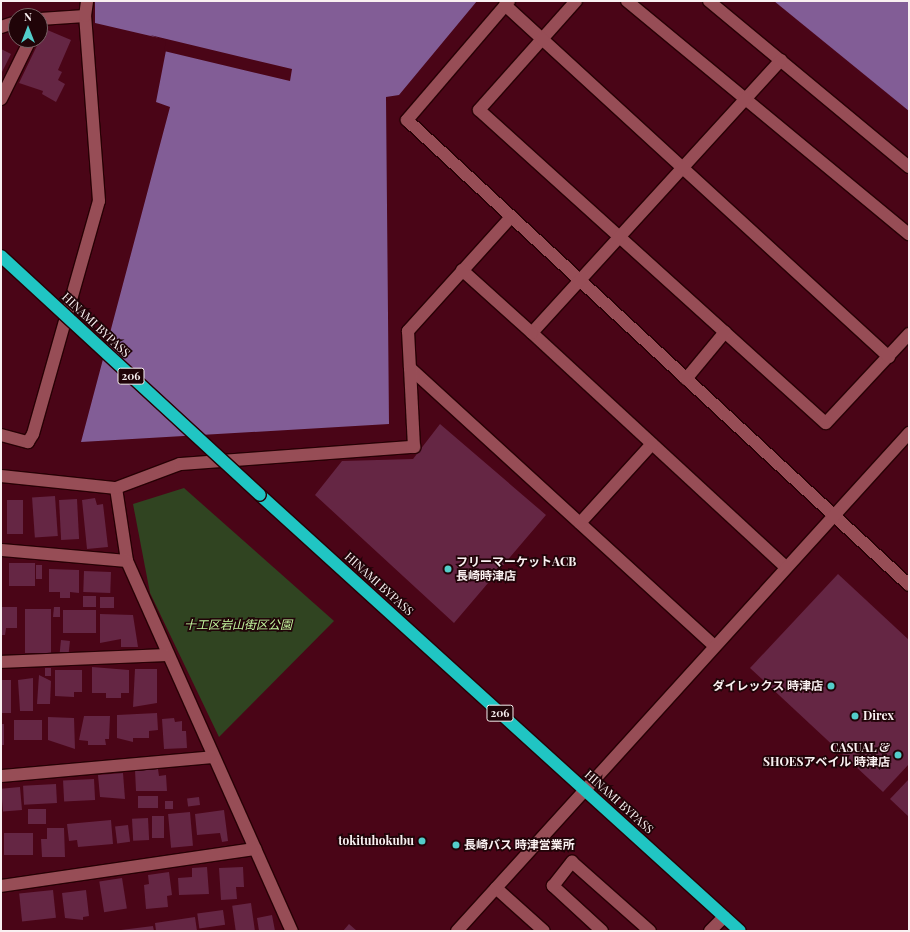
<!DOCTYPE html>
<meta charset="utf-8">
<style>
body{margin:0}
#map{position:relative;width:910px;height:932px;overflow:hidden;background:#4a0517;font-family:"Playfair Display","Noto Sans JP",serif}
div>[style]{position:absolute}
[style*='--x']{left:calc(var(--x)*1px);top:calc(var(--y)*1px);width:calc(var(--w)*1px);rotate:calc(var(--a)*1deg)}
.green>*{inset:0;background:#304421}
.water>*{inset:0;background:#825d96}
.pier>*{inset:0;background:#4a0517}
.building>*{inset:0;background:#652644;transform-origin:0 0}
.roads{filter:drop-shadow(1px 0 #280005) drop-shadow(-1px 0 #280005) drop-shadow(0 1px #280005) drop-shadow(0 -1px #280005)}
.minor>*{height:12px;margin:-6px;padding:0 6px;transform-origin:6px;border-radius:6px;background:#974d56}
.highway>*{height:12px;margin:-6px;padding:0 6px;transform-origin:6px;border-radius:6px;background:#20c5c3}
.bridges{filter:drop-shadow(1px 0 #280005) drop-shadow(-1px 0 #280005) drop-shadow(0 1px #280005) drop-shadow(0 -1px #280005)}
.highway-bridge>*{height:12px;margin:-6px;padding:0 6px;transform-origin:6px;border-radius:6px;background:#20c5c3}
.dots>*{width:11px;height:11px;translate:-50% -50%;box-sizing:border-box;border:2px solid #200408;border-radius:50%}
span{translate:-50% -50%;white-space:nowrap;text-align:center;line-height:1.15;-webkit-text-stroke:3.5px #200408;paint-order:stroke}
.shield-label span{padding:1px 3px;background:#200408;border:1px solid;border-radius:3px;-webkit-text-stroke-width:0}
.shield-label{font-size:11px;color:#f9f0f1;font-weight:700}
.street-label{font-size:12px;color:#f9f0f1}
.poi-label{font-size:12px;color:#f9f0f1;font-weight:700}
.left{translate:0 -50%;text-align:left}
.right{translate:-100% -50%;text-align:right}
.park-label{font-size:12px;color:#c3f79f;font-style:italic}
.frame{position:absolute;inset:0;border:2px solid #f9f0f1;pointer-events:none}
.north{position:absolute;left:8px;top:8px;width:40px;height:40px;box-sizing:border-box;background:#200408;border:1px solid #776265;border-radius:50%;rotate:0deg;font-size:11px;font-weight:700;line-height:16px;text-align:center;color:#f9f0f1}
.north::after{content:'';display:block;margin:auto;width:14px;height:18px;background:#53cdca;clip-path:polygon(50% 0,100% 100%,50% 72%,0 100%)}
</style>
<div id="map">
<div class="green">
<i style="clip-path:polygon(184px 488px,334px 621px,219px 737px,150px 593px,133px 504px)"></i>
</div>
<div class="water">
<i style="clip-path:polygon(95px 1px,477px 1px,399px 95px,386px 97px,389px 424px,81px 442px,170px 107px,156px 102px,168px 40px,95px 23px)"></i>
<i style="clip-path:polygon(774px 1px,909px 1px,909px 111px)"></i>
</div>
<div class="pier">
<i style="clip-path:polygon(150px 35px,292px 69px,290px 81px,164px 51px,166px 41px)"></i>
</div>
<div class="building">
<i style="clip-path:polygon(45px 29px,71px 40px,58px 70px,62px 72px,58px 80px,65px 84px,56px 102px,42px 94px,43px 91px,19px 83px)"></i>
<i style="clip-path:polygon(1px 49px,11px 54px,1px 74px)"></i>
<i style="clip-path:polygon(440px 424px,546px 515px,454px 623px,315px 495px,342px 461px,413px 459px)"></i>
<i style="left:55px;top:496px;width:40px;height:23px;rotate:86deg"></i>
<i style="clip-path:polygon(95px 498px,97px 505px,103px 504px,108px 547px,87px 549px,82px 500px)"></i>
<i style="left:77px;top:499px;width:40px;height:18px;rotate:87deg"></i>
<i style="left:7px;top:500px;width:16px;height:34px"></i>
<i style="left:9px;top:563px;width:26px;height:23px"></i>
<i style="left:36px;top:565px;width:6px;height:14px"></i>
<i style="clip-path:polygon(49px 569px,79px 570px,79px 593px,70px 592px,70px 598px,60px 598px,60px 592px,49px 592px)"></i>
<i style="left:84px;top:571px;width:27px;height:21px;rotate:2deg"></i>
<i style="clip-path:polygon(838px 574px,909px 640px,909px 764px,883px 792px,750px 668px)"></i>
<i style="left:83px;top:596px;width:13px;height:11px"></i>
<i style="left:100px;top:597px;width:14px;height:11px"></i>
<i style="clip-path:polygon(1px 607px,17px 607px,17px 628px,6px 628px,5px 635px,1px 635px)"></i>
<i style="clip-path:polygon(54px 607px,60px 607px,60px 617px,53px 617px)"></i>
<i style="left:25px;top:609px;width:26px;height:44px"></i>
<i style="left:63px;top:610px;width:33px;height:23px"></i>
<i style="clip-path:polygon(100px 614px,133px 615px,138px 647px,121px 647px,121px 639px,100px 643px)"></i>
<i style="left:61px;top:640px;width:9px;height:13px;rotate:6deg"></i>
<i style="clip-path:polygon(92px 667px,129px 670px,129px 693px,121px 693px,121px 698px,106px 698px,106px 693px,92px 693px)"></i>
<i style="left:45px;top:668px;width:6px;height:8px"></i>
<i style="clip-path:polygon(135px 669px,157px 669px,157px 703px,133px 707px)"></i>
<i style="clip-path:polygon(55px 670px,82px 670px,82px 692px,74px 692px,74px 697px,55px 696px)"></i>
<i style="clip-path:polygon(39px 675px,51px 681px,50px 704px,37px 704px)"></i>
<i style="clip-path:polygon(33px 678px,33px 711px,20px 711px,18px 680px)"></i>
<i style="left:1px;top:680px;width:10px;height:33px"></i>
<i style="clip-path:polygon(157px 713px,158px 730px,149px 731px,149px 738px,133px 738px,133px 742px,117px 738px,117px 715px)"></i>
<i style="clip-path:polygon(84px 716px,110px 716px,109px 739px,105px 739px,106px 745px,88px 745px,88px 741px,79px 740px)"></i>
<i style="clip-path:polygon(48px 717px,74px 718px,75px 749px,48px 740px)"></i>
<i style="clip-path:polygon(174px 718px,175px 722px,182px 721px,182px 731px,186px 731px,187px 748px,164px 749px,162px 719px)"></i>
<i style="left:42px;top:720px;width:20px;height:28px;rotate:90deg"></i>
<i style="left:1px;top:724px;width:3px;height:21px"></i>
<i style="clip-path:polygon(158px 769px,159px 776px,166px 775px,167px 791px,136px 791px,135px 770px)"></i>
<i style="clip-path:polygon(123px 773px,125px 799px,100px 797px,98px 775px)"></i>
<i style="left:94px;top:779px;width:21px;height:31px;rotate:87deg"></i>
<i style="clip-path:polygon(909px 779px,909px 817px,890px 799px)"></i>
<i style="left:56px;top:784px;width:19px;height:33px;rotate:87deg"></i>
<i style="left:20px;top:787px;width:23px;height:19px;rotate:85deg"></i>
<i style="left:138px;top:796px;width:20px;height:12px"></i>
<i style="left:199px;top:797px;width:8px;height:12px;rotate:83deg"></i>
<i style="left:165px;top:801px;width:8px;height:8px"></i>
<i style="left:28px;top:809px;width:18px;height:15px"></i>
<i style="clip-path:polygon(224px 810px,228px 841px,222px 842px,220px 833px,197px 835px,195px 814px)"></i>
<i style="left:190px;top:812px;width:34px;height:22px;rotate:85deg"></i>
<i style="left:152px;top:816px;width:12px;height:22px"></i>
<i style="left:148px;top:818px;width:22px;height:16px;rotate:87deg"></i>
<i style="clip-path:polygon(111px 820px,113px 844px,78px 847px,77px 840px,69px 841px,67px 824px)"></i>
<i style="left:128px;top:825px;width:17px;height:13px;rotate:83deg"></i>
<i style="clip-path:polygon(47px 828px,64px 828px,65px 857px,42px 857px,41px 839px,47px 839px)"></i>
<i style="left:4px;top:833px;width:29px;height:22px"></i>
<i style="clip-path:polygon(207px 867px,209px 894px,179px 895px,178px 878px,192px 877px,192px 868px)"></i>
<i style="clip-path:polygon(243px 867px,244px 887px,236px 887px,237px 899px,221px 900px,219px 868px)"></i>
<i style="clip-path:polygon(169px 872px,172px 895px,167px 896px,168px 907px,146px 909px,144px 885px,149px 884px,148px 875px)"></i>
<i style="left:122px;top:878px;width:31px;height:23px;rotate:81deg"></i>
<i style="left:53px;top:890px;width:28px;height:34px;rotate:84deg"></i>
<i style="clip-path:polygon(86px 890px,89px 916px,83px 917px,83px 920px,65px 918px,62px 893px)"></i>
<i style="left:251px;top:903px;width:28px;height:19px;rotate:82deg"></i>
<i style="left:223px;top:910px;width:15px;height:26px;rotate:82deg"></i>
<i style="clip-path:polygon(272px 915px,275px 931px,259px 931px,257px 918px)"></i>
<i style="clip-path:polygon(195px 917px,197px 931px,156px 931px,155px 923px)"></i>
<i style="clip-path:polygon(349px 924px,357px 931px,343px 931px)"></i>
<i style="clip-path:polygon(153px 926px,154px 931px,121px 931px,121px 930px)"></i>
</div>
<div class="roads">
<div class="minor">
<i style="--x:509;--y:1;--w:157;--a:130.6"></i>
<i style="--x:407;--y:120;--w:684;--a:42.81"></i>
<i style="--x:576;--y:1;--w:146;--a:131.7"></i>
<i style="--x:479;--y:110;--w:467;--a:42.1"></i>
<i style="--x:826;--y:423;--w:122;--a:-47"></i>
<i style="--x:627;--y:1;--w:366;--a:39.6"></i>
<i style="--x:709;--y:1;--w:260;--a:39.7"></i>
<i style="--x:505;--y:5;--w:521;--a:42.51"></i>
<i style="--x:40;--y:19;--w:45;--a:-3.8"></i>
<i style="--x:1;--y:27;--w:16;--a:-18"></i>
<i style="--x:781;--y:60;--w:369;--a:132.4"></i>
<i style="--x:532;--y:333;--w:345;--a:42.7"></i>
<i style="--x:1;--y:99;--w:66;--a:-63.8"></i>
<i style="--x:511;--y:217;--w:154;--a:132.1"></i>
<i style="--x:408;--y:331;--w:37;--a:87"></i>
<i style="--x:410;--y:368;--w:412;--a:42.4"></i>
<i style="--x:462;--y:270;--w:94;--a:42"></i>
<i style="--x:686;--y:379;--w:61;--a:-50.3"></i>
<i style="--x:1;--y:435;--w:28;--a:15"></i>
<i style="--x:28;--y:442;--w:9;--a:-58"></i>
<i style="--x:33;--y:434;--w:242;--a:-74.2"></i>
<i style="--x:99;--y:201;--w:186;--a:-94.3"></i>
<i style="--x:85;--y:16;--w:15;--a:-82"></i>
<i style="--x:1;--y:476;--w:116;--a:6"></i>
<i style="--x:116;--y:488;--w:74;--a:81.4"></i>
<i style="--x:127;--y:561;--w:405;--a:66"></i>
<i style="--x:116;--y:488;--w:68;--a:-20.6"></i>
<i style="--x:180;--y:464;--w:235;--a:-4.2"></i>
<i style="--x:414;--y:447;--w:79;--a:-92.9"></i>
<i style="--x:580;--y:523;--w:107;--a:-47.7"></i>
<i style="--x:1;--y:550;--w:126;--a:5"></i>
<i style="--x:1;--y:662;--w:166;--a:-2.4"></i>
<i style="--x:1;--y:776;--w:212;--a:-5.1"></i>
<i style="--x:1;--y:886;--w:257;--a:-8.3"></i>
<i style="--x:496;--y:888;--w:64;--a:41.9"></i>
<i style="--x:457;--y:931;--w:673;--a:-47.77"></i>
<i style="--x:602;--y:931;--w:67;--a:-137.4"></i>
<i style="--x:553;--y:886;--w:31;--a:-52"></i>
<i style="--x:572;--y:862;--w:104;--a:41.5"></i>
<i style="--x:710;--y:931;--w:20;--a:-45"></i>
</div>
<div class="highway">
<i style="--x:260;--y:495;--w:648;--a:42.25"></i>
</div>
</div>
<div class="bridges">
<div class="highway-bridge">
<i style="--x:1;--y:256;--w:352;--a:42.7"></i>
</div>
</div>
<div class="dots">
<i style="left:448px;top:569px;background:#53cdca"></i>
<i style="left:831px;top:686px;background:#53cdca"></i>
<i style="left:855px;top:716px;background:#53cdca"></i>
<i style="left:898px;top:755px;background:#53cdca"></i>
<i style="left:422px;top:841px;background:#53cdca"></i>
<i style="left:456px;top:845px;background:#53cdca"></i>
</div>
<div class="shield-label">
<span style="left:131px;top:376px">206</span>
<span style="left:500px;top:713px">206</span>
</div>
<div class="street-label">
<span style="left:96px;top:325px;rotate:43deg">HINAMI BYPASS</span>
<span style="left:379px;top:584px;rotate:42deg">HINAMI BYPASS</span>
<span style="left:619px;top:802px;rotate:42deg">HINAMI BYPASS</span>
</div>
<div class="poi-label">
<span class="left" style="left:456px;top:569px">フリーマーケットACB<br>長崎時津店</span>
<span class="right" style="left:823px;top:686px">ダイレックス 時津店</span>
<span class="left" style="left:863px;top:716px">Direx</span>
<span class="right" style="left:890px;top:755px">CASUAL &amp;<br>SHOESアベイル 時津店</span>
<span class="right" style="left:414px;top:841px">tokituhokubu</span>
<span class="left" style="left:464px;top:845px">長崎バス 時津営業所</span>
</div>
<div class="park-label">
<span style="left:238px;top:625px">十工区岩山街区公園</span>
</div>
<div class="frame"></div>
<div class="north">N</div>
</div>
